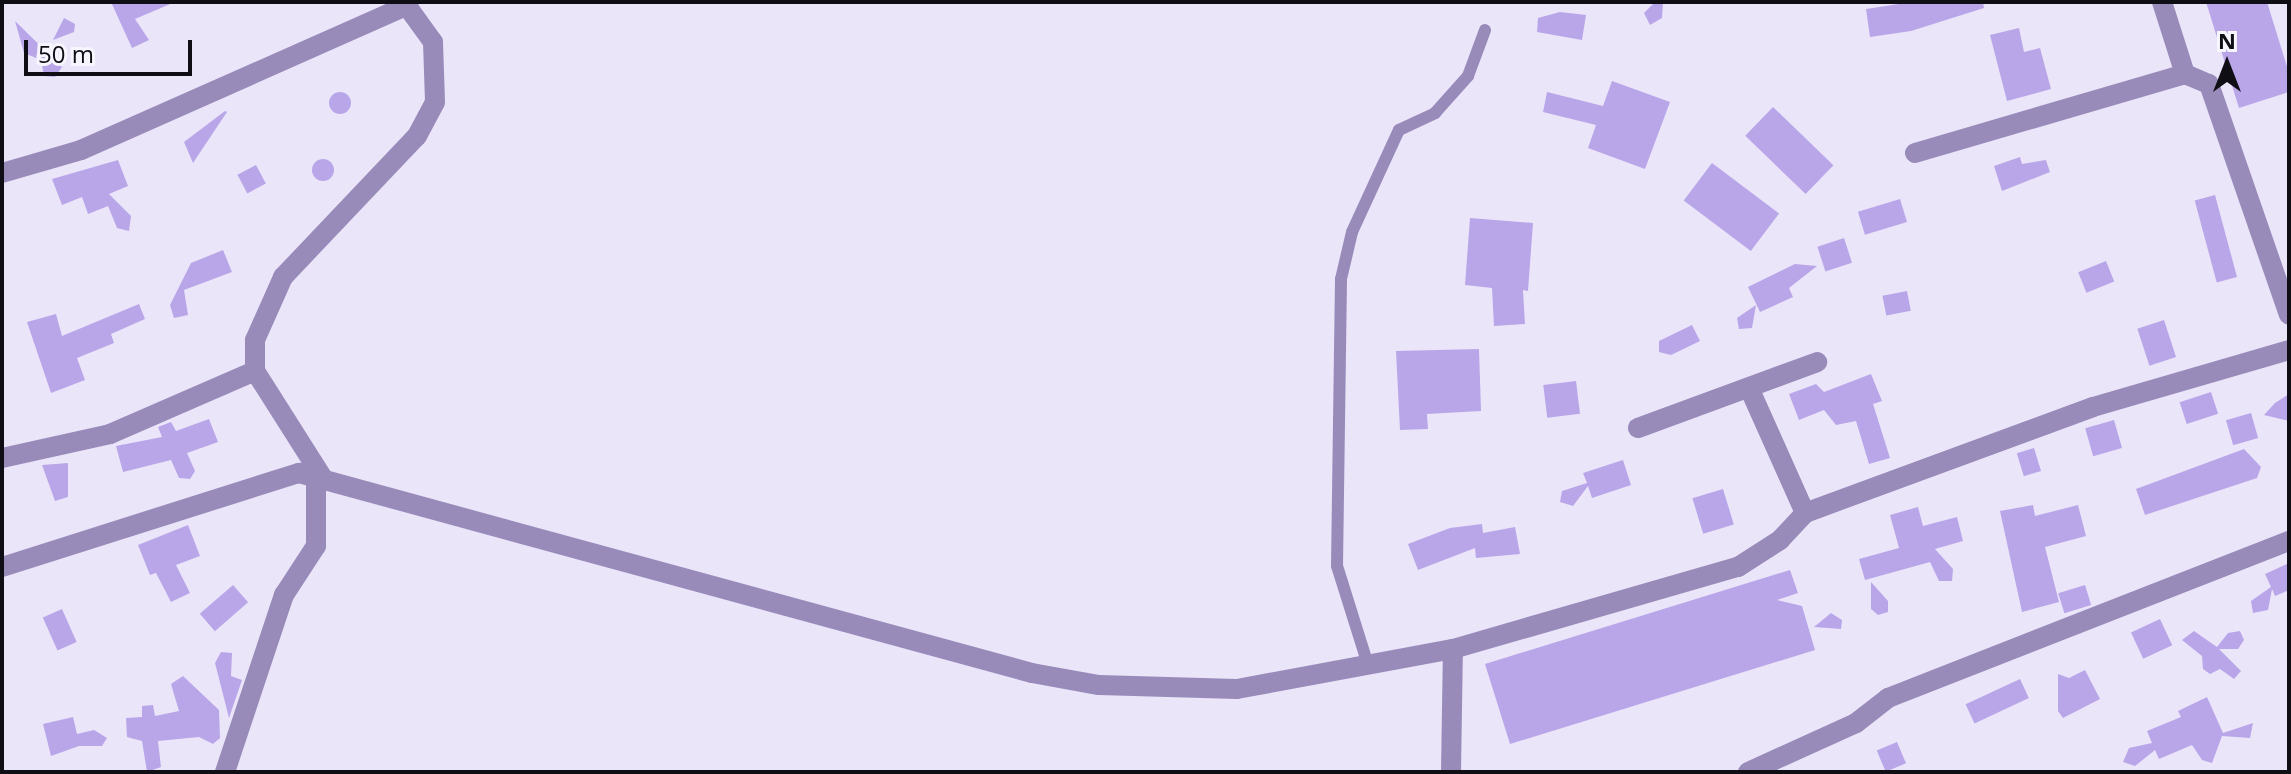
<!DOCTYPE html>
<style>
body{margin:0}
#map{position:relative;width:2291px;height:774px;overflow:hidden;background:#ebe5fa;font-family:"Open Sans",sans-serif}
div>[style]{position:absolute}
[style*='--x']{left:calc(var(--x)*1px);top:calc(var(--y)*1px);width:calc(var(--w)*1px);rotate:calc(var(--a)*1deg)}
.building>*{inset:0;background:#b9a6e9;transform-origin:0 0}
.round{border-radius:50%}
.lane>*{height:12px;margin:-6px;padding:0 6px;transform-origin:6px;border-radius:6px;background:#988bba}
.street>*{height:20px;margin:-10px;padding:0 10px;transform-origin:10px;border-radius:10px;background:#988bba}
span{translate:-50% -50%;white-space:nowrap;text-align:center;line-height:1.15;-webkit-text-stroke:6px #f7f5fd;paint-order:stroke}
.frame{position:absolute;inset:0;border:4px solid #100e15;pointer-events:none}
.north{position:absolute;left:2187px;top:24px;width:80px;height:80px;-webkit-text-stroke:6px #f7f5fd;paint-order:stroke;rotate:0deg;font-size:22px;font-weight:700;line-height:32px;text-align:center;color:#100e15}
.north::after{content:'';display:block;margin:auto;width:28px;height:36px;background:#100e15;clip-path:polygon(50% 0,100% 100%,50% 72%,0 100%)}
.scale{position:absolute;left:24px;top:40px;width:168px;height:36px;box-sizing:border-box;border:4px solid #100e15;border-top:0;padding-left:10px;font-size:24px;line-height:28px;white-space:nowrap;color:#100e15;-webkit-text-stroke:6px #f7f5fd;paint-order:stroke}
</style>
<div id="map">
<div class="building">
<i style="clip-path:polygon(111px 2px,175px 2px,135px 19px,149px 40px,132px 48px)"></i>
<i style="clip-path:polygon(1655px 2px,1663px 2px,1662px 18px,1650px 25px,1644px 13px)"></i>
<i style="clip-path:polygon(1912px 2px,1983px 2px,1984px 8px,1911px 31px,1870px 37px,1866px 9px)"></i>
<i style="clip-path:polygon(2206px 2px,2267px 2px,2289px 73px,2289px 92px,2239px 108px)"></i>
<i style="clip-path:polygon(1560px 12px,1586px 15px,1582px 40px,1537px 32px,1538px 18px)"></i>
<i style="clip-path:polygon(64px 18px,75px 24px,74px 32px,53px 40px)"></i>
<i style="clip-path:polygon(15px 21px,62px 67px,55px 77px,44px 76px,41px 60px,24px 53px)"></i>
<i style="clip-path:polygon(2019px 28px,2024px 52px,2040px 48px,2051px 89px,2007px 101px,1990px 35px)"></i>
<i style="clip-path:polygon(1612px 81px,1670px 102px,1645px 169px,1588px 148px,1596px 125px,1543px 112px,1547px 92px,1603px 106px)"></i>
<i class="round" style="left:329px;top:92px;width:22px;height:22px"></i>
<i style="left:1773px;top:107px;width:84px;height:40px;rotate:44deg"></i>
<i style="clip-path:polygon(225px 111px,227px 112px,193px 163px,184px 142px)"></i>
<i style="clip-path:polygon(2020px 157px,2022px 164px,2046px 160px,2050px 172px,2002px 191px,1994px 166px)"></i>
<i class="round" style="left:312px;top:159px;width:22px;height:22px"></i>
<i style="clip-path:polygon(118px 160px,128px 186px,109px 194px,131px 216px,129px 231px,117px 228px,108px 206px,88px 214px,82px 197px,62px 205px,52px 179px)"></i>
<i style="left:1712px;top:163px;width:84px;height:47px;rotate:37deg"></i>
<i style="left:256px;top:165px;width:21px;height:21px;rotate:62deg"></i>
<i style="left:2215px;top:195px;width:85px;height:21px;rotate:75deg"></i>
<i style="left:1900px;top:199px;width:24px;height:44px;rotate:73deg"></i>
<i style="clip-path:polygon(1470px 218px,1533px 223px,1528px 291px,1523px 290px,1525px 324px,1494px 326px,1492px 288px,1465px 285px)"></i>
<i style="left:1844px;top:238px;width:26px;height:28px;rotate:72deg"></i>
<i style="clip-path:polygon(223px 250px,232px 272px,184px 290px,188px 315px,174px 318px,170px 305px,191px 263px)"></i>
<i style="left:2106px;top:261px;width:22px;height:30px;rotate:68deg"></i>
<i style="clip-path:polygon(1795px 264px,1817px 266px,1789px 288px,1793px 297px,1760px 312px,1748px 287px)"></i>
<i style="left:1907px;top:291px;width:20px;height:25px;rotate:79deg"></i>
<i style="clip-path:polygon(139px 304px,145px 319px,111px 334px,114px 343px,77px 358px,85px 380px,51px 393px,27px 322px,56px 314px,62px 336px)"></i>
<i style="clip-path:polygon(1756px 305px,1752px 328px,1739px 329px,1737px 318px)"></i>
<i style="left:2164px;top:320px;width:39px;height:28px;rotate:72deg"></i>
<i style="clip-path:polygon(1692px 325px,1700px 341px,1671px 355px,1659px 352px,1659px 341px)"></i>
<i style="clip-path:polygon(1479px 349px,1481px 411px,1427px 414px,1428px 429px,1400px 430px,1396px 351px)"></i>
<i style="clip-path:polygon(1871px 374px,1882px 401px,1873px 404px,1890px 458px,1869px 464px,1856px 421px,1836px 425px,1824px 410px,1799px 420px,1789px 394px,1816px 384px,1824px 392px)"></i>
<i style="left:1576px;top:381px;width:33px;height:33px;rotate:83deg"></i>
<i style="left:2211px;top:392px;width:23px;height:33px;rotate:72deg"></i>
<i style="clip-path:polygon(2289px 394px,2289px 421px,2264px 415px,2275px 403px)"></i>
<i style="left:2251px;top:413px;width:26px;height:26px;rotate:74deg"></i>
<i style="clip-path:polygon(209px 419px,218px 442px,187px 453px,195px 471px,190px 479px,179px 478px,171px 460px,123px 472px,116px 446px,162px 437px,158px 427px,171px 422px,176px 431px)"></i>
<i style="left:2114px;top:420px;width:29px;height:30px;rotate:74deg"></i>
<i style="left:2034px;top:448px;width:24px;height:18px;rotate:73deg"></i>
<i style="clip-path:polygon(2244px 449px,2261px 467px,2257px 478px,2145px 515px,2136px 489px)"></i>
<i style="clip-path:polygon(1623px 460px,1631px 485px,1592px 498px,1588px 486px,1573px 506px,1560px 502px,1562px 491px,1587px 483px,1583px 473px)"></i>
<i style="clip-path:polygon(68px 463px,68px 497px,55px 501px,42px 465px)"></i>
<i style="left:1723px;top:489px;width:37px;height:32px;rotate:73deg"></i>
<i style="clip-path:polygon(2033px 505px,2035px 516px,2078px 505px,2086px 536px,2045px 547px,2059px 602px,2022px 612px,2000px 511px)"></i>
<i style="clip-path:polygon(1918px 507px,1923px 526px,1957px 517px,1963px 541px,1935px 549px,1953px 569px,1952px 581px,1939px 581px,1930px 562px,1865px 580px,1859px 559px,1899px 548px,1890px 515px)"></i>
<i style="clip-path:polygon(1482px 524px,1483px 533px,1515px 527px,1520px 554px,1476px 558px,1475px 548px,1418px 570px,1408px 544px,1450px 528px)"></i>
<i style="clip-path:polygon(188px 525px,200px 556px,176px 565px,190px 593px,171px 602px,156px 573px,150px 575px,138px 545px)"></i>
<i style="clip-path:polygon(2289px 563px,2289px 590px,2275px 596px,2272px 589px,2268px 610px,2253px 613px,2251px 601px,2271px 587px,2265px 574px)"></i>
<i style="clip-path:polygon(1790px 570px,1798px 593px,1777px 600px,1802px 606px,1815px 650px,1510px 744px,1485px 664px)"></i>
<i style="clip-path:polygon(1871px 582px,1888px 601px,1888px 612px,1878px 615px,1871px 609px)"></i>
<i style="left:233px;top:585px;width:23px;height:44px;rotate:49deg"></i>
<i style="left:2085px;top:585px;width:21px;height:28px;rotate:73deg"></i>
<i style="left:62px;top:609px;width:36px;height:21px;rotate:66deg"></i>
<i style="clip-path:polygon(1831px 613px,1842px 620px,1841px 629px,1814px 627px)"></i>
<i style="left:2160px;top:619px;width:29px;height:32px;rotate:65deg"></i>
<i style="clip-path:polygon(2194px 631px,2217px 647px,2228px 633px,2240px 631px,2244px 640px,2238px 649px,2219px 649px,2241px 671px,2234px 679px,2220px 669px,2210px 674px,2203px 669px,2202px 656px,2182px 640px)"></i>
<i style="clip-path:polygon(221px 652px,232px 653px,231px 676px,242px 680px,229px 718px,215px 663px)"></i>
<i style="clip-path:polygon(2085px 670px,2100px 699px,2063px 718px,2058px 711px,2058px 674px,2069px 678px)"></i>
<i style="clip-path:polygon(183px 676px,219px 710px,220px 738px,213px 744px,199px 737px,158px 741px,161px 767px,147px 772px,142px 741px,127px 737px,126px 718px,142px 717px,142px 706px,153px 705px,155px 716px,179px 711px,171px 684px)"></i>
<i style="left:2020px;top:679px;width:21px;height:60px;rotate:65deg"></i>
<i style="clip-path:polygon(2207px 697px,2223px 733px,2253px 723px,2250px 738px,2222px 736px,2212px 763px,2202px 760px,2192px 745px,2159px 759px,2155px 750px,2135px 766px,2123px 762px,2129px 748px,2152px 743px,2147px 731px,2181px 717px,2178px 711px)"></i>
<i style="clip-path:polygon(73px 717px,77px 734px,94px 730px,107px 738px,102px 746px,79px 746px,51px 756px,43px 724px)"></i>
<i style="left:1897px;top:742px;width:23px;height:22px;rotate:67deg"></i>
</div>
<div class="lane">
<i style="--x:1369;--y:668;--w:107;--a:-107.4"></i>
<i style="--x:1337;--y:566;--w:287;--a:-89.2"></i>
<i style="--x:1341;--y:279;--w:48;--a:-76.8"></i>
<i style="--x:1352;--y:232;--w:112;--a:-65.3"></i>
<i style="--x:1399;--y:130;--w:40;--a:-25"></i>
<i style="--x:1435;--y:113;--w:50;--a:-48.3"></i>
<i style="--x:1468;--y:76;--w:49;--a:-69.7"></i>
</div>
<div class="street">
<i style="--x:2162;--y:2;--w:76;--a:72.3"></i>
<i style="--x:2185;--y:74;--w:26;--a:23"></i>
<i style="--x:2209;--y:84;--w:244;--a:70.9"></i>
<i style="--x:1915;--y:153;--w:281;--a:-16.3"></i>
<i style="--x:2;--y:173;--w:82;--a:-16.2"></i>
<i style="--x:81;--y:150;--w:358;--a:-23.9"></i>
<i style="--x:1750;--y:390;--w:135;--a:65.9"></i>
<i style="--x:1638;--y:428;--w:191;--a:-20.2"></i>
<i style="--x:2;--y:458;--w:111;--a:-12.5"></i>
<i style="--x:110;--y:434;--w:158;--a:-23.5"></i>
<i style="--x:2;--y:567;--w:312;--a:-17.6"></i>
<i style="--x:299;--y:473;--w:760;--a:15.26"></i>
<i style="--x:1032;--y:673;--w:68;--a:10.2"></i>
<i style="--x:1099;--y:685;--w:138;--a:1.7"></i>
<i style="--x:1237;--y:689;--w:220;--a:-10.5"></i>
<i style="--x:1453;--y:649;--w:297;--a:-16.1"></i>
<i style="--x:1738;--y:567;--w:50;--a:-32.7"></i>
<i style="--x:1780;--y:540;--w:37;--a:-47"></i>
<i style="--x:1805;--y:513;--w:307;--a:-20.2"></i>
<i style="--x:2093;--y:407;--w:204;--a:-16.2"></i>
<i style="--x:225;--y:772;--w:187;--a:-71.6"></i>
<i style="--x:284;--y:595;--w:59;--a:-56.9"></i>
<i style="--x:316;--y:546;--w:62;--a:-90"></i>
<i style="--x:316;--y:484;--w:10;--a:-61"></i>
<i style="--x:321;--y:475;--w:123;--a:-122.4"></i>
<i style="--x:255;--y:371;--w:31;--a:-90"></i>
<i style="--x:255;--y:340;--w:69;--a:-66"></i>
<i style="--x:283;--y:277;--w:195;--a:-46.5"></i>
<i style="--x:417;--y:136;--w:38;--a:-62"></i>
<i style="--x:435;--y:102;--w:60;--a:-91.9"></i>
<i style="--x:433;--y:42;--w:49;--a:-125.9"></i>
<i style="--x:1451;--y:772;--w:123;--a:-89.1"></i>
<i style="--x:1748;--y:772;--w:119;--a:-24.4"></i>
<i style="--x:1856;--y:723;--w:41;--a:-38"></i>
<i style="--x:1888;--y:698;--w:431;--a:-21.4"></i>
</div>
<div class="frame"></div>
<div class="north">N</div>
<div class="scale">50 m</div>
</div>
